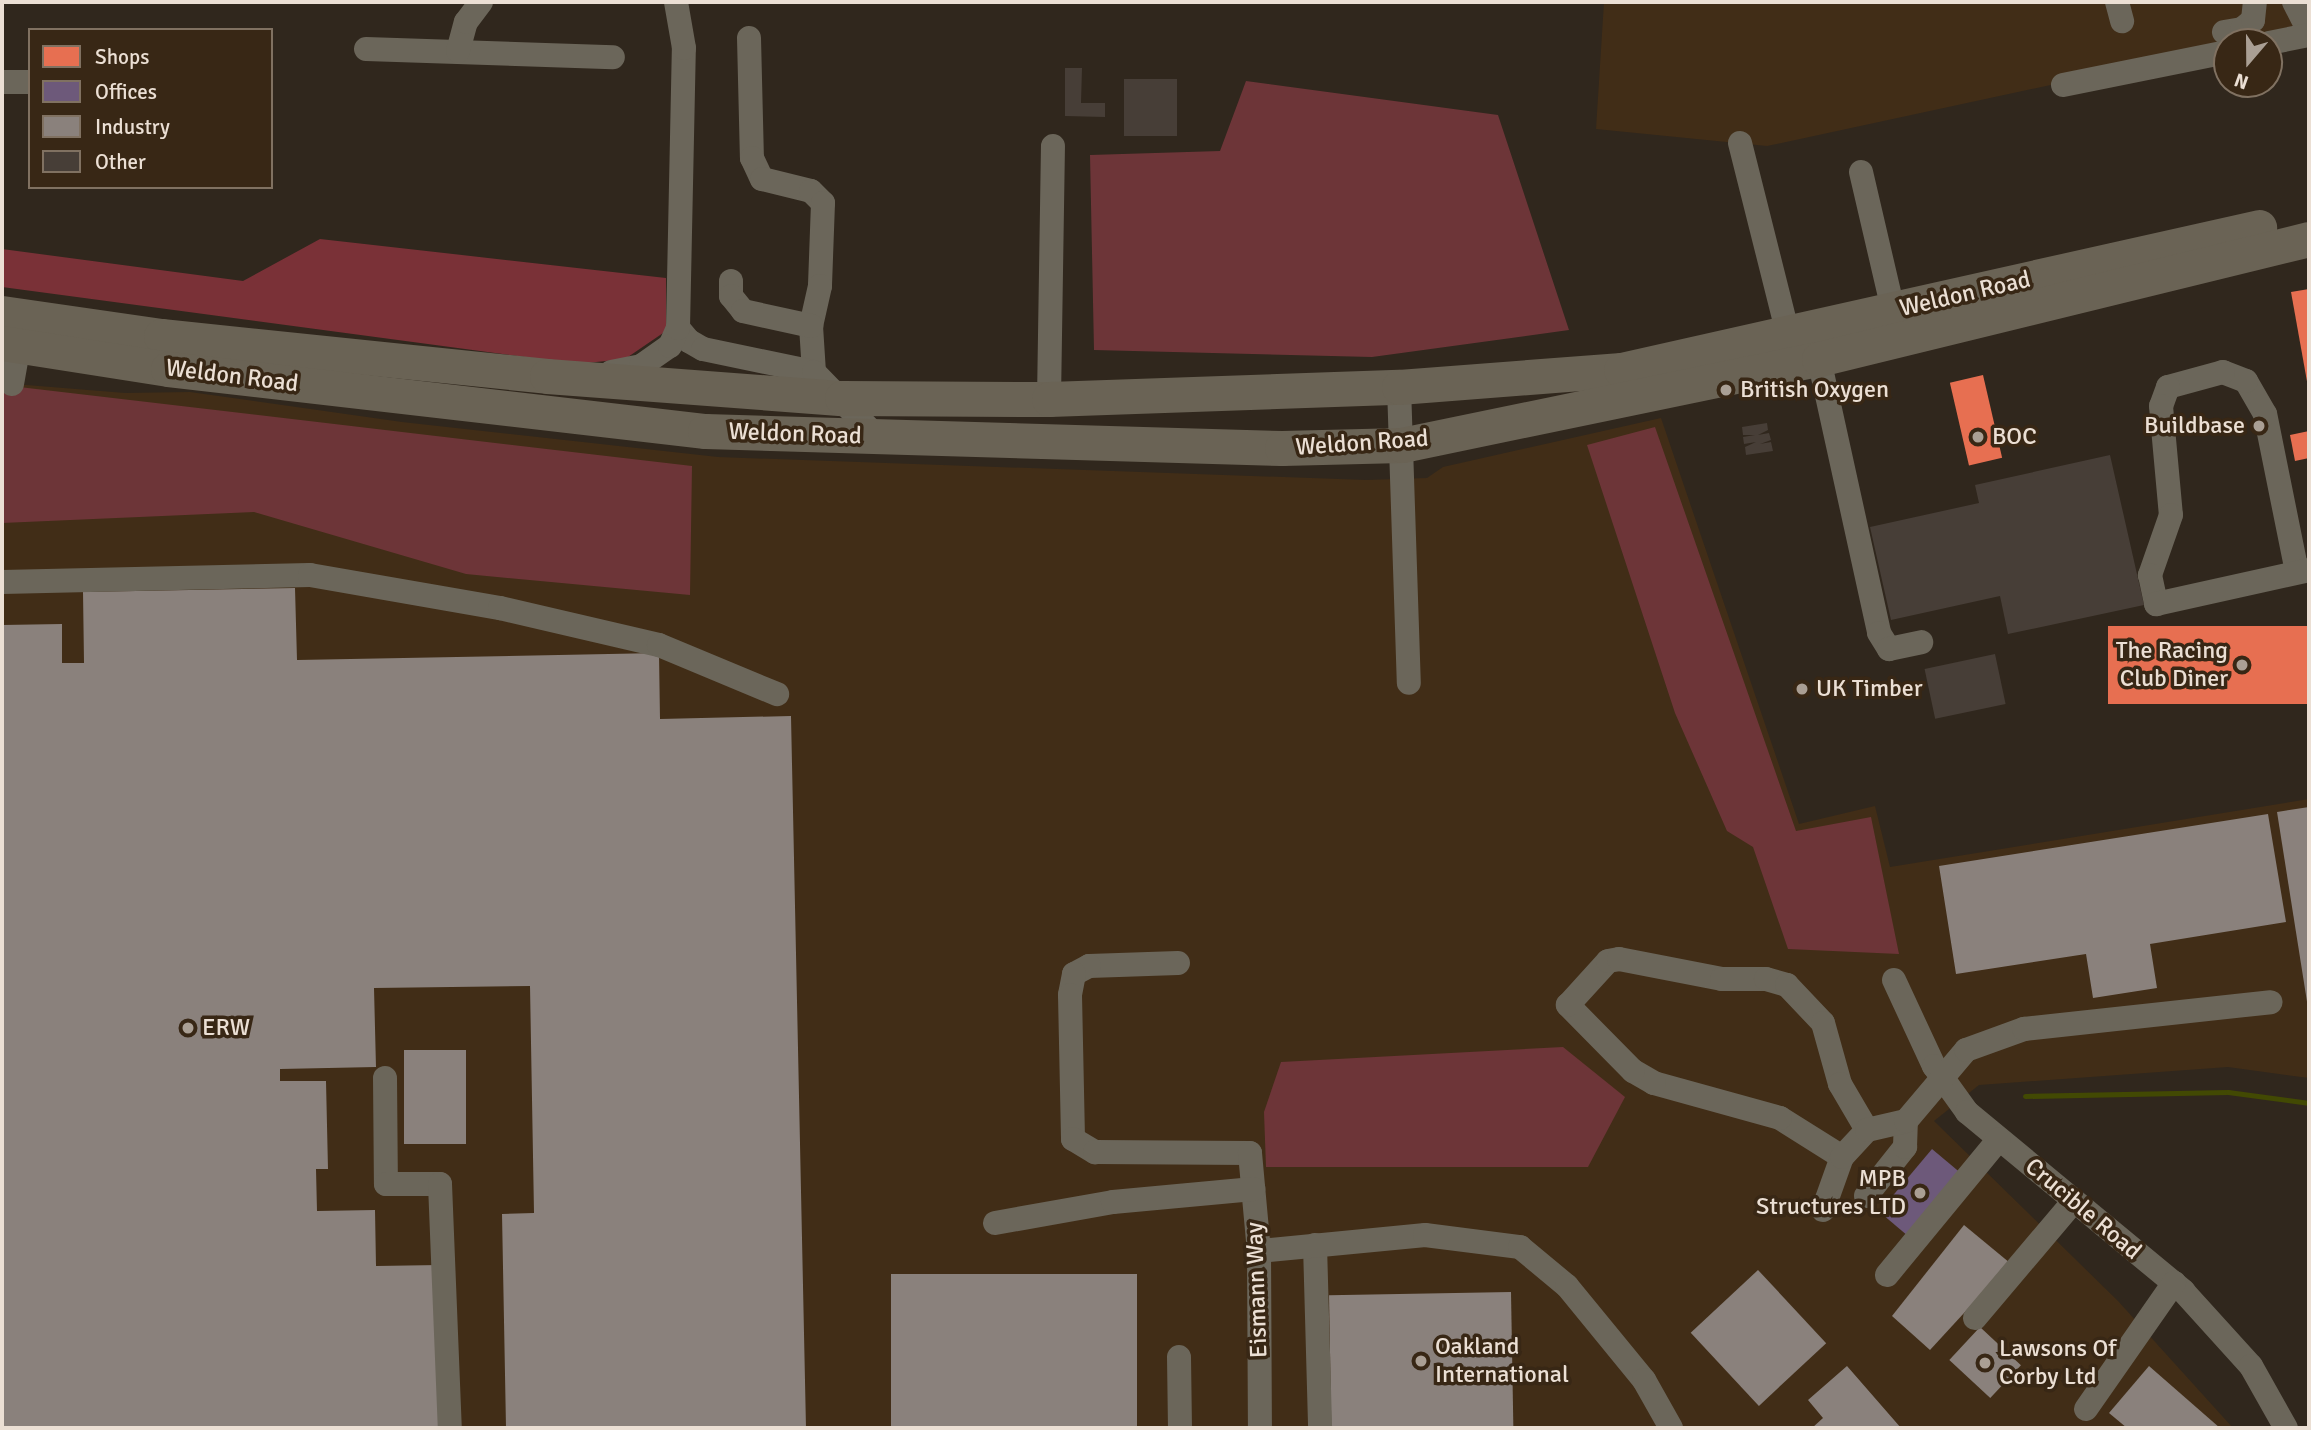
<!DOCTYPE html>
<style>
body{margin:0}
#map{position:relative;width:2311px;height:1430px;overflow:hidden;background:#30271d;font-family:Signika,sans-serif}
div>[style]{position:absolute}
[style*='--x']{left:calc(var(--x)*1px);top:calc(var(--y)*1px);width:calc(var(--w)*1px);rotate:calc(var(--a)*1deg)}
.built>*{inset:0;background:#412d17}
.green>*{inset:0;background:#6d3538}
.forest>*{inset:0;background:#7a3137}
.shops>*{inset:0;background:#e76f51;transform-origin:0 0}
.offices>*{inset:0;background:#6d597a;transform-origin:0 0}
.industry>*{inset:0;background:#8a817c;transform-origin:0 0}
.stream>*{height:5px;margin:-2.5px;padding:0 2.5px;transform-origin:2.5px;border-radius:2.5px;background:#424903}
.building>*{inset:0;background:#473e37;transform-origin:0 0}
.minor>*{height:24px;margin:-12px;padding:0 12px;transform-origin:12px;border-radius:12px;background:#6b665a}
.highway>*{height:35px;margin:-17.5px;padding:0 17.5px;transform-origin:17.5px;border-radius:17.5px;background:#6a6355}
.dots>*{width:19px;height:19px;translate:-50% -50%;box-sizing:border-box;border:4px solid #382715;border-radius:50%}
span{translate:-50% -50%;white-space:nowrap;text-align:center;line-height:1.15;-webkit-text-stroke:7px #382715;paint-order:stroke}
.street-label{font-size:24px;color:#ebdfd4}
.poi-label{font-size:24px;color:#ebdfd4}
.left{translate:0 -50%;text-align:left}
.right{translate:-100% -50%;text-align:right}
.frame{position:absolute;inset:0;border:4px solid #ebdfd4;pointer-events:none}
.legend{position:absolute;left:28px;top:28px;width:245px;height:161px;box-sizing:border-box;background:#382715;border:2px solid #807161;margin:0;padding:9px 12px;list-style:none;font-size:21px;color:#ebdfd4}
.legend li{display:flex;align-items:center;gap:14px;height:35px}
.legend b{width:35px;border:2px solid #807161}
.north{position:absolute;left:2213px;top:28px;width:70px;height:70px;box-sizing:border-box;background:#382715;border:2px solid #807161;border-radius:50%;rotate:200deg;font-size:19px;font-weight:700;line-height:28px;text-align:center;color:#ebdfd4}
.north::after{content:'';display:block;margin:auto;width:24px;height:32px;background:#aa9f94;clip-path:polygon(50% 0,100% 100%,50% 72%,0 100%)}
</style>
<div id="map">
<div class="built">
<i style="clip-path:polygon(1604px 2px,2308px 2px,2309px 30px,2251px 42px,2227px 42px,2227px 47px,1767px 146px,1596px 129px)"></i>
<i style="clip-path:polygon(2px 383px,125px 393px,190px 392px,402px 422px,718px 457px,1366px 480px,1427px 478px,1443px 467px,1661px 418px,1799px 824px,1875px 806px,1890px 867px,2309px 799px,2309px 1078px,2228px 1067px,1979px 1085px,1934px 1121px,2118px 1301px,2233px 1428px,2px 1428px)"></i>
</div>
<div class="green">
<i style="clip-path:polygon(1246px 81px,1498px 115px,1569px 330px,1372px 357px,1094px 350px,1090px 155px,1220px 151px)"></i>
<i style="clip-path:polygon(2px 385px,692px 466px,690px 595px,466px 574px,254px 512px,2px 523px)"></i>
<i style="clip-path:polygon(1655px 427px,1796px 831px,1871px 817px,1899px 954px,1788px 949px,1753px 847px,1727px 831px,1675px 713px,1587px 445px)"></i>
<i style="clip-path:polygon(1563px 1047px,1625px 1097px,1588px 1167px,1266px 1167px,1264px 1112px,1281px 1062px)"></i>
</div>
<div class="forest">
<i style="clip-path:polygon(320px 239px,666px 278px,666px 331px,625px 359px,577px 364px,2px 287px,2px 249px,243px 281px)"></i>
</div>
<div class="shops">
<i style="clip-path:polygon(2309px 289px,2309px 387px,2308px 387px,2291px 292px)"></i>
<i style="left:1983px;top:375px;width:85px;height:34px;rotate:77deg"></i>
<i style="clip-path:polygon(2309px 431px,2309px 458px,2295px 461px,2290px 435px)"></i>
<i style="left:2309px;top:626px;width:78px;height:201px;rotate:90deg"></i>
</div>
<div class="offices">
<i style="left:1932px;top:1149px;width:39px;height:82px;rotate:40deg"></i>
</div>
<div class="industry">
<i style="clip-path:polygon(295px 588px,297px 660px,659px 653px,660px 719px,791px 716px,806px 1428px,506px 1428px,502px 1214px,534px 1213px,530px 986px,374px 988px,376px 1067px,280px 1069px,280px 1081px,326px 1081px,328px 1169px,316px 1169px,317px 1211px,375px 1210px,376px 1266px,439px 1265px,442px 1428px,2px 1428px,2px 625px,62px 624px,62px 663px,84px 663px,83px 592px)"></i>
<i style="clip-path:polygon(2309px 807px,2309px 1008px,2308px 1008px,2277px 812px)"></i>
<i style="clip-path:polygon(2268px 814px,2286px 922px,2150px 944px,2157px 988px,2093px 998px,2086px 954px,1956px 974px,1939px 866px)"></i>
<i style="left:404px;top:1050px;width:62px;height:94px"></i>
<i style="clip-path:polygon(1964px 1225px,2010px 1263px,1930px 1350px,1892px 1316px)"></i>
<i style="left:1758px;top:1270px;width:100px;height:92px;rotate:47deg"></i>
<i style="left:1137px;top:1274px;width:154px;height:246px;rotate:90deg"></i>
<i style="left:1511px;top:1292px;width:136px;height:182px;rotate:89deg"></i>
<i style="left:1980px;top:1327px;width:56px;height:45px;rotate:43deg"></i>
<i style="clip-path:polygon(1847px 1366px,1901px 1428px,1812px 1428px,1823px 1418px,1808px 1400px)"></i>
<i style="clip-path:polygon(2149px 1366px,2220px 1428px,2127px 1428px,2109px 1413px)"></i>
</div>
<div class="stream">
<i style="--x:2025;--y:1096;--w:203;--a:-1.1"></i>
<i style="--x:2228;--y:1092;--w:82;--a:7.7"></i>
</div>
<div class="building">
<i style="clip-path:polygon(1065px 68px,1082px 68px,1081px 103px,1105px 103px,1105px 117px,1065px 116px)"></i>
<i style="left:1124px;top:79px;width:53px;height:57px"></i>
<i style="clip-path:polygon(1767px 423px,1768px 430px,1758px 435px,1769px 433px,1771px 440px,1760px 444px,1771px 442px,1773px 451px,1746px 455px,1745px 447px,1756px 442px,1744px 444px,1743px 437px,1755px 435px,1743px 435px,1742px 427px)"></i>
<i style="clip-path:polygon(2110px 455px,2144px 605px,2008px 634px,2000px 596px,1891px 620px,1870px 527px,1979px 503px,1975px 485px)"></i>
<i style="left:1995px;top:654px;width:51px;height:72px;rotate:78deg"></i>
</div>
<div class="minor">
<i style="--x:2117;--y:2;--w:20;--a:75"></i>
<i style="--x:2294;--y:2;--w:33;--a:63"></i>
<i style="--x:2224;--y:32;--w:18;--a:-9"></i>
<i style="--x:2242;--y:29;--w:14;--a:-39"></i>
<i style="--x:2253;--y:20;--w:18;--a:-84"></i>
<i style="--x:749;--y:38;--w:120;--a:88.6"></i>
<i style="--x:752;--y:158;--w:23;--a:65"></i>
<i style="--x:762;--y:179;--w:50;--a:13.8"></i>
<i style="--x:811;--y:191;--w:17;--a:45"></i>
<i style="--x:823;--y:203;--w:83;--a:92.1"></i>
<i style="--x:820;--y:286;--w:41;--a:102.7"></i>
<i style="--x:811;--y:326;--w:46;--a:86.3"></i>
<i style="--x:2269;--y:43;--w:41;--a:-11.3"></i>
<i style="--x:366;--y:49;--w:247;--a:1.9"></i>
<i style="--x:458;--y:51;--w:30;--a:-75"></i>
<i style="--x:466;--y:22;--w:25;--a:-53"></i>
<i style="--x:2;--y:82;--w:28;--a:0"></i>
<i style="--x:2063;--y:85;--w:167;--a:-11.4"></i>
<i style="--x:1740;--y:143;--w:197;--a:75.9"></i>
<i style="--x:1861;--y:172;--w:142;--a:76.9"></i>
<i style="--x:731;--y:281;--w:15;--a:90"></i>
<i style="--x:731;--y:296;--w:19;--a:51"></i>
<i style="--x:743;--y:311;--w:70;--a:12.4"></i>
<i style="--x:678;--y:328;--w:17;--a:50"></i>
<i style="--x:689;--y:341;--w:16;--a:30"></i>
<i style="--x:703;--y:349;--w:113;--a:11.7"></i>
<i style="--x:814;--y:372;--w:89;--a:45.9"></i>
<i style="--x:1819;--y:359;--w:280;--a:77.6"></i>
<i style="--x:1879;--y:633;--w:19;--a:58"></i>
<i style="--x:1889;--y:649;--w:33;--a:-12"></i>
<i style="--x:611;--y:372;--w:31;--a:-11"></i>
<i style="--x:641;--y:366;--w:35;--a:-35"></i>
<i style="--x:670;--y:346;--w:20;--a:-66"></i>
<i style="--x:678;--y:328;--w:280;--a:-88.8"></i>
<i style="--x:684;--y:48;--w:47;--a:-99.9"></i>
<i style="--x:12;--y:384;--w:39;--a:-80"></i>
<i style="--x:1399;--y:387;--w:296;--a:88.1"></i>
<i style="--x:1049;--y:399;--w:253;--a:-89.1"></i>
<i style="--x:2297;--y:572;--w:161;--a:-101.4"></i>
<i style="--x:2265;--y:414;--w:38;--a:-120"></i>
<i style="--x:2246;--y:381;--w:25;--a:-159"></i>
<i style="--x:2223;--y:372;--w:57;--a:164.7"></i>
<i style="--x:2168;--y:387;--w:20;--a:110"></i>
<i style="--x:2161;--y:406;--w:109;--a:84.8"></i>
<i style="--x:2171;--y:515;--w:64;--a:109.3"></i>
<i style="--x:2150;--y:575;--w:30;--a:78"></i>
<i style="--x:2156;--y:604;--w:157;--a:-12.5"></i>
<i style="--x:2;--y:582;--w:308;--a:-1.3"></i>
<i style="--x:310;--y:575;--w:193;--a:9.9"></i>
<i style="--x:500;--y:608;--w:163;--a:13.1"></i>
<i style="--x:659;--y:645;--w:128;--a:22.6"></i>
<i style="--x:1178;--y:963;--w:89;--a:178.1"></i>
<i style="--x:1089;--y:966;--w:17;--a:152"></i>
<i style="--x:1074;--y:974;--w:21;--a:101"></i>
<i style="--x:1070;--y:995;--w:144;--a:88.8"></i>
<i style="--x:1073;--y:1139;--w:26;--a:31"></i>
<i style="--x:1095;--y:1152;--w:155;--a:0.4"></i>
<i style="--x:1250;--y:1153;--w:98;--a:84.8"></i>
<i style="--x:1259;--y:1251;--w:177;--a:89.7"></i>
<i style="--x:1894;--y:980;--w:95;--a:65.1"></i>
<i style="--x:1934;--y:1066;--w:57;--a:54.3"></i>
<i style="--x:1967;--y:1112;--w:281;--a:39.6"></i>
<i style="--x:2183;--y:1291;--w:101;--a:47.8"></i>
<i style="--x:2251;--y:1366;--w:71;--a:60.6"></i>
<i style="--x:385;--y:1078;--w:106;--a:89.5"></i>
<i style="--x:386;--y:1184;--w:54;--a:0"></i>
<i style="--x:440;--y:1184;--w:244;--a:87.7"></i>
<i style="--x:1842;--y:1157;--w:73;--a:-147.8"></i>
<i style="--x:1780;--y:1118;--w:131;--a:-164.5"></i>
<i style="--x:1654;--y:1083;--w:24;--a:-150"></i>
<i style="--x:1633;--y:1071;--w:93;--a:-134.6"></i>
<i style="--x:1568;--y:1005;--w:59;--a:-47.7"></i>
<i style="--x:1608;--y:961;--w:11;--a:-10"></i>
<i style="--x:1619;--y:959;--w:105;--a:11"></i>
<i style="--x:1722;--y:979;--w:44;--a:0"></i>
<i style="--x:1766;--y:979;--w:22;--a:16"></i>
<i style="--x:1787;--y:985;--w:52;--a:46.5"></i>
<i style="--x:1823;--y:1023;--w:63;--a:74.4"></i>
<i style="--x:1840;--y:1084;--w:53;--a:59.6"></i>
<i style="--x:1866;--y:1196;--w:63;--a:-51.5"></i>
<i style="--x:1905;--y:1147;--w:26;--a:-88"></i>
<i style="--x:1823;--y:1210;--w:56;--a:-70.3"></i>
<i style="--x:1842;--y:1157;--w:37;--a:-47"></i>
<i style="--x:1867;--y:1130;--w:40;--a:-13"></i>
<i style="--x:1906;--y:1121;--w:93;--a:-49.8"></i>
<i style="--x:1966;--y:1050;--w:62;--a:-19.9"></i>
<i style="--x:2024;--y:1029;--w:248;--a:-6.2"></i>
<i style="--x:995;--y:1223;--w:120;--a:-10.1"></i>
<i style="--x:1113;--y:1202;--w:141;--a:-5.3"></i>
<i style="--x:1315;--y:1245;--w:183;--a:88.4"></i>
<i style="--x:1259;--y:1251;--w:167;--a:-5.5"></i>
<i style="--x:1425;--y:1235;--w:96;--a:7.2"></i>
<i style="--x:1520;--y:1247;--w:61;--a:39.7"></i>
<i style="--x:1567;--y:1286;--w:122;--a:50.7"></i>
<i style="--x:1644;--y:1380;--w:55;--a:60.6"></i>
<i style="--x:1887;--y:1275;--w:176;--a:-50.5"></i>
<i style="--x:1975;--y:1318;--w:153;--a:-49.8"></i>
<i style="--x:1179;--y:1357;--w:71;--a:89.2"></i>
<i style="--x:2086;--y:1409;--w:154;--a:-55.1"></i>
</div>
<div class="highway">
<i style="--x:2;--y:313;--w:161;--a:8.2"></i>
<i style="--x:161;--y:336;--w:388;--a:5.9"></i>
<i style="--x:547;--y:376;--w:296;--a:4.3"></i>
<i style="--x:842;--y:398;--w:207;--a:0.3"></i>
<i style="--x:1049;--y:399;--w:350;--a:-2"></i>
<i style="--x:1399;--y:387;--w:223;--a:-4.4"></i>
<i style="--x:1621;--y:370;--w:654;--a:-12.63"></i>
<i style="--x:2;--y:343;--w:168;--a:8.9"></i>
<i style="--x:168;--y:369;--w:541;--a:6.59"></i>
<i style="--x:705;--y:431;--w:577;--a:1.69"></i>
<i style="--x:1282;--y:448;--w:120;--a:-1.4"></i>
<i style="--x:1402;--y:445;--w:426;--a:-11.7"></i>
<i style="--x:1819;--y:359;--w:504;--a:-13.76"></i>
</div>
<div class="dots">
<i style="left:1726px;top:390px;background:#aa9f94"></i>
<i style="left:2259px;top:426px;background:#aa9f94"></i>
<i style="left:1978px;top:437px;background:#aa9f94"></i>
<i style="left:2242px;top:665px;background:#aa9f94"></i>
<i style="left:1802px;top:689px;background:#aa9f94"></i>
<i style="left:188px;top:1028px;background:#aa9f94"></i>
<i style="left:1920px;top:1193px;background:#aa9f94"></i>
<i style="left:1421px;top:1361px;background:#aa9f94"></i>
<i style="left:1985px;top:1363px;background:#aa9f94"></i>
</div>
<div class="street-label">
<span style="left:1965px;top:294px;rotate:-13deg">Weldon Road</span>
<span style="left:232px;top:376px;rotate:7deg">Weldon Road</span>
<span style="left:795px;top:434px;rotate:2deg">Weldon Road</span>
<span style="left:1362px;top:443px;rotate:-4deg">Weldon Road</span>
<span style="left:2083px;top:1209px;rotate:40deg">Crucible Road</span>
<span style="left:1257px;top:1290px;rotate:-92deg">Eismann Way</span>
</div>
<div class="poi-label">
<span class="left" style="left:1740px;top:390px">British Oxygen</span>
<span class="right" style="left:2245px;top:426px">Buildbase</span>
<span class="left" style="left:1992px;top:437px">BOC</span>
<span class="right" style="left:2228px;top:665px">The Racing<br>Club Diner</span>
<span class="left" style="left:1816px;top:689px">UK Timber</span>
<span class="left" style="left:202px;top:1028px">ERW</span>
<span class="right" style="left:1906px;top:1193px">MPB<br>Structures LTD</span>
<span class="left" style="left:1435px;top:1361px">Oakland<br>International</span>
<span class="left" style="left:1999px;top:1363px">Lawsons Of<br>Corby Ltd</span>
</div>
<div class="frame"></div>
<ul class="legend">
<li><b style="height:19px;background:#e76f51"></b>Shops</li>
<li><b style="height:19px;background:#6d597a"></b>Offices</li>
<li><b style="height:19px;background:#8a817c"></b>Industry</li>
<li><b style="height:19px;background:#473e37"></b>Other</li>
</ul>
<div class="north">N</div>
</div>
